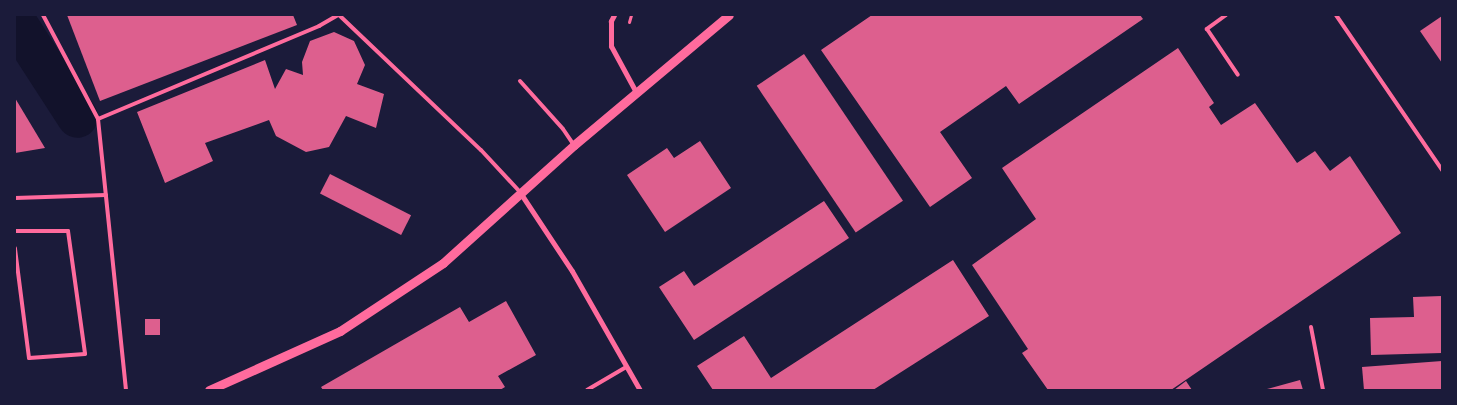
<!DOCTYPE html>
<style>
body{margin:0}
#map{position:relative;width:1457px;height:405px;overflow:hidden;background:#1b1b3a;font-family:"Exo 2",sans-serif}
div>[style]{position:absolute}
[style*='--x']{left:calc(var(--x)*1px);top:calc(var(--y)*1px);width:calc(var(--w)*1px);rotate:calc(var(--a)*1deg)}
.river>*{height:41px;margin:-20.5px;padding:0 20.5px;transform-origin:20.5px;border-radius:20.5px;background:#12122b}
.building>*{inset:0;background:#dd5f8e;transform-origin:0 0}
.path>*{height:3px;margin:-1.5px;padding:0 1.5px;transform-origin:1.5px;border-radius:1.5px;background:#ff6b9d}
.service>*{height:4px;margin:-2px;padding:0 2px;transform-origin:2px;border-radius:2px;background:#ff6b9d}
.minor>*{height:5px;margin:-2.5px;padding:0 2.5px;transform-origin:2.5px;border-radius:2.5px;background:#ff6b9d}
.tertiary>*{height:9px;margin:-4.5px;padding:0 4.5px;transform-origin:4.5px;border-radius:4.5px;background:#ff6b9d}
span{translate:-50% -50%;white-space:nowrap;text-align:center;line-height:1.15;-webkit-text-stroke:5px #1b1b3a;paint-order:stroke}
.frame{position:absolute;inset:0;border:16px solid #1b1b3a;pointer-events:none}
</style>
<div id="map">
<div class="river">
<i style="--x:15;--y:21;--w:114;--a:57.1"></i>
</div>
<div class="building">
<i style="clip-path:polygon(67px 15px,293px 15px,297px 25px,100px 101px)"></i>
<i style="clip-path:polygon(872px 15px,1140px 15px,1143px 19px,1019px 104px,1006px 86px,940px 132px,972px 178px,930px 207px,821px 50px)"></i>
<i style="clip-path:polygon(1442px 16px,1442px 63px,1420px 31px)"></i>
<i style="clip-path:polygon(334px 32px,354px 41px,365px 65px,357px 84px,384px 94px,376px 128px,346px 116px,329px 147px,306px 152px,276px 136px,269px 120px,205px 143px,213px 161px,165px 183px,137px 112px,265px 60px,275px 89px,286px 69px,303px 75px,302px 62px,310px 41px)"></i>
<i style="clip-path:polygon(1178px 48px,1214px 103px,1209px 107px,1221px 125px,1255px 103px,1297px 163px,1315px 151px,1330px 171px,1350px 156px,1401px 233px,1171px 390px,1048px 390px,1022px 353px,1028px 349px,972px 265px,1036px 219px,1002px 168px)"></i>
<i style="left:804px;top:54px;width:177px;height:57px;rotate:56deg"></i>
<i style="clip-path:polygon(15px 98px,45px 148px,15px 153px)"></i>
<i style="clip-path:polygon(700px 141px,731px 188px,665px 232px,627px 175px,667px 148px,674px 158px)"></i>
<i style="left:330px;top:174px;width:91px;height:22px;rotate:27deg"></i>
<i style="clip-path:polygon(824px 201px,849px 238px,694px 340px,659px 287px,684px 271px,694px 286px)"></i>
<i style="clip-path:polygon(953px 260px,989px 316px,873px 390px,713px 390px,697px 366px,744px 336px,771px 378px)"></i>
<i style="clip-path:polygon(1442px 296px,1442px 353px,1371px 355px,1370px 318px,1414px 317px,1413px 297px)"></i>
<i style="clip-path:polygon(506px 301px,536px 355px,498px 376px,505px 387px,500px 390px,323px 390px,321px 387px,460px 307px,469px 322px)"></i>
<i style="left:145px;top:319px;width:15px;height:16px"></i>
<i style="clip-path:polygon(1442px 361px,1442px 390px,1364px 390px,1362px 367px)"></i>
<i style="clip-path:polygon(1300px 380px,1303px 390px,1267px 390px,1267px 389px)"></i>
<i style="clip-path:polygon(1186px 381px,1192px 390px,1174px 390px)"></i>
</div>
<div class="path">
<i style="--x:629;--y:22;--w:7;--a:-74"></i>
</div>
<div class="service">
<i style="--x:43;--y:15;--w:118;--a:62.1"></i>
<i style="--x:339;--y:15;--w:196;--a:43.6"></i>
<i style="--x:481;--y:150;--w:57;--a:47.1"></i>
<i style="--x:1226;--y:15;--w:24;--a:144"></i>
<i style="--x:1207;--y:29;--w:55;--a:56"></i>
<i style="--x:1336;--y:15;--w:188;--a:55.6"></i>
<i style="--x:520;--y:81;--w:64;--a:48.1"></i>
<i style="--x:563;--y:129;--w:18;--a:56"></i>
<i style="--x:15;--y:198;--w:91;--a:-1.9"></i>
<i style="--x:15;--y:231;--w:53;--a:0"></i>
<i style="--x:68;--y:231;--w:124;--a:82.1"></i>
<i style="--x:85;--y:354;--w:56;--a:175.9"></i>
<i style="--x:29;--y:358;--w:111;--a:-97.3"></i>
<i style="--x:1311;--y:327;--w:64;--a:79.2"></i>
<i style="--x:126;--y:390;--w:272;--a:-95.9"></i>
<i style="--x:98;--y:119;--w:240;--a:-22.8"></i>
<i style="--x:319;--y:26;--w:22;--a:-30"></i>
<i style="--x:587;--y:390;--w:45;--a:-30.5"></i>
</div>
<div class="minor">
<i style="--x:614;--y:15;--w:7;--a:117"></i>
<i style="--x:611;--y:21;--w:25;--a:90"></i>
<i style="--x:611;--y:46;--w:52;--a:61.5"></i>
<i style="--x:521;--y:194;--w:92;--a:56.5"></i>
<i style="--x:572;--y:271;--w:137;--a:60.3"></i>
</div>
<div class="tertiary">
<i style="--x:209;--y:390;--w:144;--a:-24.2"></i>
<i style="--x:340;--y:331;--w:123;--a:-33.4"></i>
<i style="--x:443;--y:263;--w:176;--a:-42"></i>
<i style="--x:574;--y:145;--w:202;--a:-40"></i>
</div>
<div class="frame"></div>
</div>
